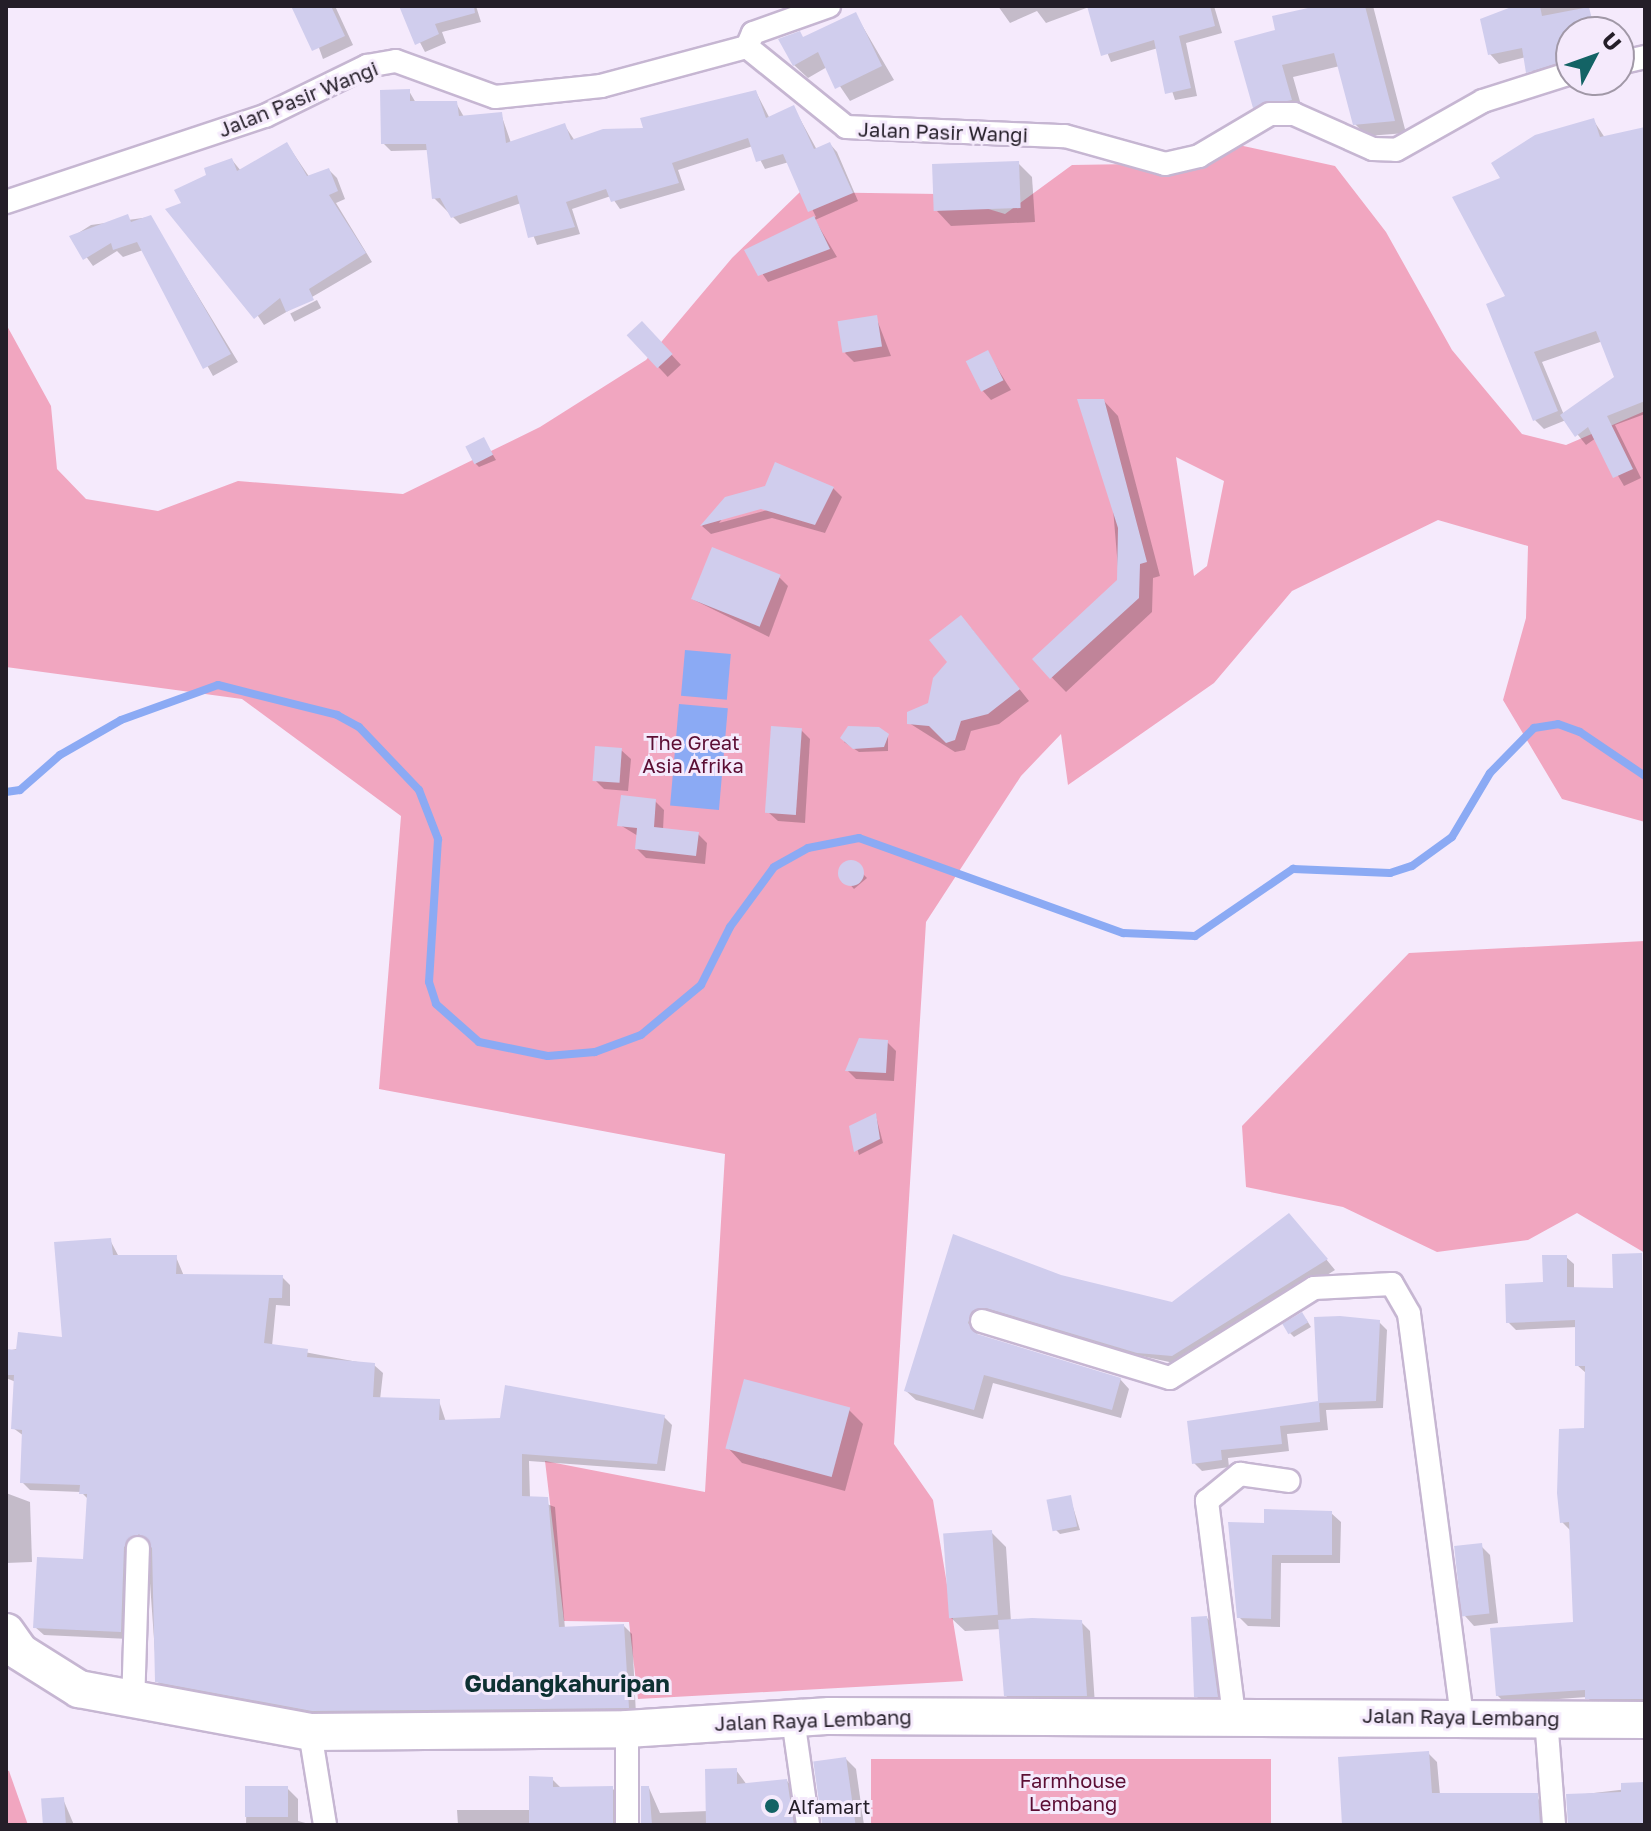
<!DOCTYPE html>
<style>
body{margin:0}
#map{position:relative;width:1651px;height:1831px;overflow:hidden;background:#f5eafc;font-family:"Golos Text",sans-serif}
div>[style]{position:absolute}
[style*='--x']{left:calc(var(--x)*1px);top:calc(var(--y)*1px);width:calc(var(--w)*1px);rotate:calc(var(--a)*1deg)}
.green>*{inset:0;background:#f1a6c0;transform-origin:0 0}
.water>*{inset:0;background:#8baaf4;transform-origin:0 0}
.shadow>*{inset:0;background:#0003;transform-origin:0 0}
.stream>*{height:8px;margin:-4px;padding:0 4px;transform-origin:4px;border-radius:4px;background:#8baaf4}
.building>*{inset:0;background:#d0cded;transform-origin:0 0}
.round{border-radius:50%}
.roads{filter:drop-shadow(2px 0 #c6b6d2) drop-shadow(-2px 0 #c6b6d2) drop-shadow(0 2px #c6b6d2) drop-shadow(0 -2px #c6b6d2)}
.minor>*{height:22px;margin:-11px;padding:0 11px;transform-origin:11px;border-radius:11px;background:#fff}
.primary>*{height:36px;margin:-18px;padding:0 18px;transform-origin:18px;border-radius:18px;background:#fff}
.dots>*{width:22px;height:22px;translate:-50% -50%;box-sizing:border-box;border:4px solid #f5eafc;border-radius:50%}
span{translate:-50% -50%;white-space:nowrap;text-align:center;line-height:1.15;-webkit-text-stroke:6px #f5eafc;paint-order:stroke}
.street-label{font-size:20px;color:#241e28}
.park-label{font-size:20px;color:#5c0e34}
.poi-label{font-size:20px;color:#241e28}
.left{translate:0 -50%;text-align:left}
.quarter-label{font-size:24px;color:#0e3132;font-weight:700}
.frame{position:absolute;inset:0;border:8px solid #241e28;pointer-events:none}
.north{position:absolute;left:1555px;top:16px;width:80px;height:80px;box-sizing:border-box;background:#f5eafc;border:2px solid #a198a7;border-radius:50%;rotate:49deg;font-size:22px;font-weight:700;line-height:32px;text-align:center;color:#241e28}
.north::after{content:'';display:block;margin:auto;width:28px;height:36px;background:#136365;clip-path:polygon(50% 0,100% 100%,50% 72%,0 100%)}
</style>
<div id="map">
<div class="green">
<i style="clip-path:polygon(evenodd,1225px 142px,1335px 166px,1386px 232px,1452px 350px,1522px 434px,1566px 445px,1645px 411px,1645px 822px,1562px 799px,1503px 700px,1526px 618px,1528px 546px,1438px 520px,1292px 591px,1214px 683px,1068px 785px,1061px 734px,1021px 776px,926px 922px,894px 1444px,933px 1500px,963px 1681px,638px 1699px,629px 1622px,564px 1621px,545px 1461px,705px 1492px,725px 1154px,379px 1089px,401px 816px,242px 699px,6px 667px,6px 324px,51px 406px,57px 469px,86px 499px,158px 511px,238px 481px,403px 494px,540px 427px,646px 360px,732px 258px,800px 192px,939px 194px,1005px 214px,1072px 165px,1132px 164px,1225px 142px,1176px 457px,1224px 481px,1207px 566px,1194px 576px,1176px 457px)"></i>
<i style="clip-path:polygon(1645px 941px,1645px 1253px,1577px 1213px,1528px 1240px,1437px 1252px,1343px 1207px,1246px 1187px,1242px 1126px,1409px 953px)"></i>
<i style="left:871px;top:1759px;width:400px;height:67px"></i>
<i style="clip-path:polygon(6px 1770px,9px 1771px,28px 1825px,6px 1825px)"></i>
</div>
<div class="water">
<i style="left:685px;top:650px;width:46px;height:46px;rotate:5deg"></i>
<i style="left:679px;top:704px;width:49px;height:102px;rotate:5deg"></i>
</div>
<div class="shadow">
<i style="clip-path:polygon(304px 6px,335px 6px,353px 45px,323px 59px)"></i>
<i style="clip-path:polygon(401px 6px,476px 6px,481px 22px,442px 32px,446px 43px,425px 52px)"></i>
<i style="clip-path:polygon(998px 6px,1214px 6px,1222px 33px,1186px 43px,1197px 96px,1175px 100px,1158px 48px,1111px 62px,1089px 7px,1046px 23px,1037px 11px,1010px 23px)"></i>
<i style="clip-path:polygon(1323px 6px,1373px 6px,1406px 133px,1367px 136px,1355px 124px,1340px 66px,1293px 77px,1303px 112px,1267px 119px,1254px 107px,1277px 32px)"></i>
<i style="clip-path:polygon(1516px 6px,1585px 6px,1601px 32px,1571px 32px,1571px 74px,1537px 81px,1526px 57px,1499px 64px,1490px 54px)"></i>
<i style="clip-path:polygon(856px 15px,894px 80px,850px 101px,827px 67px,808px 78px,794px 65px,804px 39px)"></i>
<i style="clip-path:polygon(409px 91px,416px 103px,456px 103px,464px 117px,501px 114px,511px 143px,565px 126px,575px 141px,645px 130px,756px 92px,770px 119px,794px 108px,817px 150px,830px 144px,837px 152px,858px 201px,815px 220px,837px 257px,768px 282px,747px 251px,816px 217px,789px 162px,765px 169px,753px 146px,678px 170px,685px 190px,620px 209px,611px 196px,572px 209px,580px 234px,537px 245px,521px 203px,460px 224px,434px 198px,429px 150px,391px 151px,383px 143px)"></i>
<i style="clip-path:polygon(evenodd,1594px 121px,1605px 138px,1645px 129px,1645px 414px,1615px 425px,1641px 478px,1624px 486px,1596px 438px,1586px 445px,1566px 420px,1544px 429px,1535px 420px,1508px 297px,1503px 179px,1594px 121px,1603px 341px,1617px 378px,1564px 415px,1542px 362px,1603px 341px)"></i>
<i style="clip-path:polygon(287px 144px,310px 178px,329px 170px,337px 178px,345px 199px,336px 203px,372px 262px,264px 325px,183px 204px,232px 160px,241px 171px)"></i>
<i style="clip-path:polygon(1018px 163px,1032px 177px,1035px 222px,951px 226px,937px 211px)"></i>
<i style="clip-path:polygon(150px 217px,238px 362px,213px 376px,143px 250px,123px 257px,117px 251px,93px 266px,72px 237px,91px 225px)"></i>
<i style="left:317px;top:300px;width:9px;height:30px;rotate:63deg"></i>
<i style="clip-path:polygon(876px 317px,891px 356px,854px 362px,845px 353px)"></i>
<i style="left:642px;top:323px;width:57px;height:18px;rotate:47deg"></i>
<i style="clip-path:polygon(987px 352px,1011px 390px,991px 400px,982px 390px)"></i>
<i style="clip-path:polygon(1104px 401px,1118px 416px,1160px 576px,1153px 578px,1152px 612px,1066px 692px,1034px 659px,1119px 580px)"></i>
<i style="clip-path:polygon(484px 440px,496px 460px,479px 467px,475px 463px)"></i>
<i style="clip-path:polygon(evenodd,766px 488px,833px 488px,842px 497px,825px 533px,772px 518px,711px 534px,702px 526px,726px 499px,766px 488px,770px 505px,771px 509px,719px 523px,724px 517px,770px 505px)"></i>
<i style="clip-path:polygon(779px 577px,788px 586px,769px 637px,692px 599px)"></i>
<i style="clip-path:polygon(971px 628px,1029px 701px,999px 724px,971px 731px,965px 750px,955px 752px,909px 723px,930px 705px)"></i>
<i style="clip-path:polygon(849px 728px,888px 736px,888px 751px,859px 752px,844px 742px)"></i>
<i style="clip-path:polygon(801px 730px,810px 739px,805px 823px,778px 821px,768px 812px)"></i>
<i style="clip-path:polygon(621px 750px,631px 759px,628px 791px,604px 789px,595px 780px)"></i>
<i style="clip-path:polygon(655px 801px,664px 810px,663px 830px,698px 834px,707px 843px,705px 864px,646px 858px,637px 849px,638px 836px,620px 825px)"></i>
<i style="clip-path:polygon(851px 862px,867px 878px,854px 889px,840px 873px)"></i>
<i style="clip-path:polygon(887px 1042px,896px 1051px,894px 1081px,856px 1079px,847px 1070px)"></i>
<i style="clip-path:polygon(876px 1116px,883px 1143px,859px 1155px,851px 1127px)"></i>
<i style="clip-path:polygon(1298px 1225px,1335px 1270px,1183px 1365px,981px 1321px,977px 1335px,1120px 1379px,1129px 1389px,1121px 1418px,993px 1383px,983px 1419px,916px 1400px,906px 1391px,954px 1236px,1061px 1277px,1172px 1304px)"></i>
<i style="clip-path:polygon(110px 1240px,119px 1257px,176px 1257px,184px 1276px,282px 1277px,290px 1285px,290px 1306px,276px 1305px,272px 1346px,374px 1365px,383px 1373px,380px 1400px,439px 1401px,446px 1422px,664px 1417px,672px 1425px,665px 1471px,529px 1461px,530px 1498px,555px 1507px,565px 1629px,624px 1626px,632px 1634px,636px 1715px,321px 1718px,165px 1689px,157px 1681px,147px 1541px,129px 1639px,44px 1635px,35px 1627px,85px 1561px,89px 1500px,81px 1492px,30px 1490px,22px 1482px,24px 1436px,13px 1428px,16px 1382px,6px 1378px,6px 1351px,65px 1340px)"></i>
<i style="clip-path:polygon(1641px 1255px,1645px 1709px,1595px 1706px,1587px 1697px,1505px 1703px,1497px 1695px,1575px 1624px,1570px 1530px,1562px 1522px,1586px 1430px,1586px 1373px,1577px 1365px,1577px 1327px,1516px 1330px,1508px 1322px,1566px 1257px,1574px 1264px,1574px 1289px,1616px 1290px)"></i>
<i style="clip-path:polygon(1306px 1319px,1311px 1327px,1294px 1337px,1290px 1333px)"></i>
<i style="clip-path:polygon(1316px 1319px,1379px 1322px,1387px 1330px,1383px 1408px,1326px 1410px,1328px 1430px,1287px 1434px,1289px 1451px,1228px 1458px,1229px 1467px,1202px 1471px,1194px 1463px,1189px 1423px,1320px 1403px)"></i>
<i style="clip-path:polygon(849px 1410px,863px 1424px,845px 1491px,742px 1463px,728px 1448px)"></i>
<i style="clip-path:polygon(6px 1493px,30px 1502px,32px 1562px,6px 1563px)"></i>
<i style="clip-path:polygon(1070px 1497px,1080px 1530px,1060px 1534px,1056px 1530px)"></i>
<i style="clip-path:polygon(1331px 1513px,1341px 1522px,1340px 1563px,1281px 1563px,1280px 1627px,1248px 1626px,1239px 1617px,1266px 1525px)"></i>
<i style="clip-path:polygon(991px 1532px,1006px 1547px,1011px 1622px,1081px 1622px,1090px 1631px,1095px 1705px,1015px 1704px,1005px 1695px,1001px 1629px,965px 1631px,950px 1617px)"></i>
<i style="clip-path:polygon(1481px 1546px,1490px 1555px,1498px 1623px,1474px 1626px,1465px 1616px)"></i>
<i style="clip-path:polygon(1207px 1618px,1216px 1627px,1226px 1705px,1205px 1705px,1196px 1696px)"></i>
<i style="clip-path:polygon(1428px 1753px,1437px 1762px,1440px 1795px,1537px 1795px,1548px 1825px,1346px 1825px)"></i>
<i style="clip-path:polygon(846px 1759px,856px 1769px,864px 1825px,823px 1825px)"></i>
<i style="clip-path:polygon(736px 1770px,747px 1785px,787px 1781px,797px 1792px,802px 1825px,642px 1825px,649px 1788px,660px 1813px,708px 1811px)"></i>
<i style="clip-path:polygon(552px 1779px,562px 1789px,612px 1788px,623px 1799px,623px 1825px,458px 1825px,457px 1810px,531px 1810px)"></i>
<i style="clip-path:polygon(1645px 1787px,1645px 1825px,1569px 1825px,1568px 1796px)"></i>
<i style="clip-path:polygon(247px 1788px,287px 1788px,298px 1799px,298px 1821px,313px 1825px,246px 1825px)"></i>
<i style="clip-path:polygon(63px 1799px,74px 1825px,44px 1825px)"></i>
</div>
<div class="stream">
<i style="--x:6;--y:792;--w:14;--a:-8"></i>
<i style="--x:20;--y:790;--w:53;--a:-41.2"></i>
<i style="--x:60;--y:755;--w:70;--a:-29.8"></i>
<i style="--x:121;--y:720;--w:103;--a:-19.8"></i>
<i style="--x:218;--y:685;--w:123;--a:14.1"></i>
<i style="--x:337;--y:715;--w:25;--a:29"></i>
<i style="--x:359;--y:727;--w:87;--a:46.4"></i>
<i style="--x:419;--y:790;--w:53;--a:68.8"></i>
<i style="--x:438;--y:839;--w:143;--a:93.6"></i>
<i style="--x:429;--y:982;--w:23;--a:72"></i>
<i style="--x:436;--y:1004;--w:57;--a:41.5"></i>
<i style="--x:479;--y:1042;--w:70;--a:11.5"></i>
<i style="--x:548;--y:1056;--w:47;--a:-4.9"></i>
<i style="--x:595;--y:1052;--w:49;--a:-20.3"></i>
<i style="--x:641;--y:1035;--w:78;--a:-39.8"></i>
<i style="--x:701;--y:985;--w:65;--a:-63.4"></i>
<i style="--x:730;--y:927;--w:74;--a:-53.7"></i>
<i style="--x:774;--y:867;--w:39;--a:-29"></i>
<i style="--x:808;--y:848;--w:52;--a:-11.1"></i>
<i style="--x:859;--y:838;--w:281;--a:19.8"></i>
<i style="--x:1123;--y:933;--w:72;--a:2.4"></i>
<i style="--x:1195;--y:936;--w:119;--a:-34.4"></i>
<i style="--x:1293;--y:869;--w:97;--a:2.4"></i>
<i style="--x:1390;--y:873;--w:23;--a:-18"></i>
<i style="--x:1412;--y:866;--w:49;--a:-35.9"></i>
<i style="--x:1452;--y:837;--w:74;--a:-59.3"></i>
<i style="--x:1490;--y:773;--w:63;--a:-45.6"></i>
<i style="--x:1534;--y:728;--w:24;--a:-9"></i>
<i style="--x:1558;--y:724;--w:23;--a:20"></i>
<i style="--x:1580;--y:732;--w:78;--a:34.1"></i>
</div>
<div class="building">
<i style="clip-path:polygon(291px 6px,331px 6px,345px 36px,312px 51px)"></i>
<i style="clip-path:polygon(399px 6px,474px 6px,475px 13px,435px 24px,439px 34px,415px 45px)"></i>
<i style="clip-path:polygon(1087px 6px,1210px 6px,1215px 26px,1179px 36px,1191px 88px,1165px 94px,1154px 40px,1101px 56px)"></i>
<i style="clip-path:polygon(1317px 6px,1365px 6px,1395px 121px,1353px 125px,1334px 53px,1282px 65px,1292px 100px,1253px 108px,1234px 41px,1275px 30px,1272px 16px)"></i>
<i style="clip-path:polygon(1514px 6px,1540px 6px,1542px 16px,1589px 7px,1595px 32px,1571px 32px,1571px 59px,1526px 73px,1522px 48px,1488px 55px,1480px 19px)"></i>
<i style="clip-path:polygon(856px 12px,882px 66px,835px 89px,818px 52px,793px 66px,778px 39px,800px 31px,803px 37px)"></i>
<i style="clip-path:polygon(410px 89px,410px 101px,457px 101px,459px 116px,502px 112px,506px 143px,565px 123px,571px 140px,603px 129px,643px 128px,640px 118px,756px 90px,766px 118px,794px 105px,814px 149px,830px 142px,853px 193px,808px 212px,783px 154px,756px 162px,748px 138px,672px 163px,679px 183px,611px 202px,606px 189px,566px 202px,575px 227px,528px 238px,517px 195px,451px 218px,440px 198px,432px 199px,426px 144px,381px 144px,380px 90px)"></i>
<i style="clip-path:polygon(1594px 118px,1600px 137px,1645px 127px,1645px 401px,1607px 416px,1633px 469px,1613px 478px,1588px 427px,1575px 437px,1560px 415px,1614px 377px,1596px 331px,1534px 352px,1558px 411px,1533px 421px,1486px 304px,1505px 296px,1452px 197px,1500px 178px,1491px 163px,1535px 135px)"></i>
<i style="clip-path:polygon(287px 142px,307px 176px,329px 168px,338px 191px,329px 195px,366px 253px,309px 289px,314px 300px,286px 312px,280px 298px,254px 319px,165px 209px,181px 203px,174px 190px,206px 175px,204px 168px,232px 158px,237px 171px)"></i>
<i style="left:1019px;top:161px;width:47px;height:87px;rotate:88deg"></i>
<i style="clip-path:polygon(128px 214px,131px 222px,151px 215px,231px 354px,203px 369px,137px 242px,113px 250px,111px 243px,83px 260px,69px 236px)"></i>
<i style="clip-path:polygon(814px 216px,830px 249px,758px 276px,744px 250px)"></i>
<i style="left:877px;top:315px;width:32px;height:40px;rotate:81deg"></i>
<i style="left:642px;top:321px;width:45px;height:21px;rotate:47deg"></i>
<i style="left:988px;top:350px;width:34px;height:25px;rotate:63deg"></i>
<i style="clip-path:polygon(1077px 399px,1104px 399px,1147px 562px,1140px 564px,1139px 598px,1050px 679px,1032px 659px,1117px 580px,1118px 528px)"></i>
<i style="left:484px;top:437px;width:20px;height:21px;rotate:63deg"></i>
<i style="clip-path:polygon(775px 462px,834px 487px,815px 525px,761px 509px,700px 526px,725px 497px,765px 486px)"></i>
<i style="left:712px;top:547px;width:74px;height:56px;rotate:22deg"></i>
<i style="clip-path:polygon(961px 615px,1020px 689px,988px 714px,961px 721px,955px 740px,946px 743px,929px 726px,907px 724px,907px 712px,928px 703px,933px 678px,947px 662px,929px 640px)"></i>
<i style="left:771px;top:726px;width:31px;height:87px;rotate:4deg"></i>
<i style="clip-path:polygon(848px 726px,879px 727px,889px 734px,884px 747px,853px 749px,840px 738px)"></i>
<i style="left:595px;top:746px;width:27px;height:35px;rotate:4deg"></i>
<i style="clip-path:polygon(621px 795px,656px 799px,654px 827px,699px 832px,696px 856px,635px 849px,637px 828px,617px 826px)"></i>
<i class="round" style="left:838px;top:860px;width:26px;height:26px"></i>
<i style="clip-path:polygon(859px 1038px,888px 1040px,886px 1073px,845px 1071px)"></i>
<i style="clip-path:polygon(876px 1113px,880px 1139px,854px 1152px,849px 1126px)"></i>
<i style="clip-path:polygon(1289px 1213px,1328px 1259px,1172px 1356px,1137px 1353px,986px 1308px,972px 1311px,968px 1323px,977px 1334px,1121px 1378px,1112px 1410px,984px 1375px,974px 1410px,904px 1391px,953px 1234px,1061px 1275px,1172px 1302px)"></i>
<i style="clip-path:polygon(111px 1238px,113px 1255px,177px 1255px,176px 1274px,283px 1275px,282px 1298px,269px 1298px,264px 1343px,308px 1349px,307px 1357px,375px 1363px,373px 1397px,440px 1399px,439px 1420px,500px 1418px,505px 1385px,665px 1415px,657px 1464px,522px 1454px,522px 1496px,548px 1497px,559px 1627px,624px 1624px,629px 1708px,312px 1711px,155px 1682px,152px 1548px,139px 1534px,124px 1547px,121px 1632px,33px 1628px,37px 1557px,83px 1559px,87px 1494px,79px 1494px,80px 1485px,20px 1483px,22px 1430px,11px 1429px,14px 1375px,6px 1375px,6px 1349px,16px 1350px,18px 1332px,62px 1337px,54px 1242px)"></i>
<i style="clip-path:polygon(1642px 1253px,1645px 1699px,1585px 1699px,1585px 1690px,1496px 1696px,1490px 1628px,1573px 1622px,1569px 1522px,1560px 1523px,1557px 1493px,1559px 1429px,1584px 1428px,1585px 1366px,1575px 1366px,1575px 1320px,1506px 1323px,1505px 1284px,1543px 1282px,1542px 1255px,1567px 1255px,1567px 1287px,1613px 1288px,1612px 1254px)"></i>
<i style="left:1302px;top:1312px;width:12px;height:23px;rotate:59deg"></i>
<i style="clip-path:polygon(1340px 1316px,1380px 1320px,1376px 1401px,1319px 1403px,1320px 1422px,1280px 1426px,1282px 1444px,1221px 1450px,1222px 1460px,1192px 1464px,1187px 1421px,1318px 1401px,1314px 1317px)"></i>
<i style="left:744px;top:1379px;width:110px;height:72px;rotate:15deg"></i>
<i style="left:1071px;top:1495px;width:32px;height:25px;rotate:79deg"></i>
<i style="clip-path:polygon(1264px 1509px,1332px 1511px,1332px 1555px,1272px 1555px,1271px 1619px,1237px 1618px,1228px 1522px,1264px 1523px)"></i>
<i style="left:992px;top:1530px;width:85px;height:49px;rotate:86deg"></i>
<i style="left:1482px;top:1543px;width:71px;height:28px;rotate:84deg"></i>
<i style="clip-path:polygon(1207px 1616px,1218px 1697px,1194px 1697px,1191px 1617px)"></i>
<i style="clip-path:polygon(1032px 1618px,1082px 1620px,1087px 1696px,1004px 1696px,998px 1620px)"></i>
<i style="clip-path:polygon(1429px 1751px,1432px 1793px,1538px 1793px,1540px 1825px,1342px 1825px,1338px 1757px)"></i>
<i style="left:846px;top:1757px;width:69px;height:33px;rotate:82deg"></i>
<i style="clip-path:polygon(737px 1768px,737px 1784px,787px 1779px,794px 1825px,706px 1825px,705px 1769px)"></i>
<i style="clip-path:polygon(529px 1776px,553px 1777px,553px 1787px,613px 1786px,613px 1825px,529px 1824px)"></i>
<i style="clip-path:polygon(1645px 1782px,1645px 1825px,1568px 1825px,1566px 1794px,1621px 1792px,1621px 1783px)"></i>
<i style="left:245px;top:1786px;width:43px;height:31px"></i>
<i style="clip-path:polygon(641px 1786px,649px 1786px,652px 1825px,641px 1825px)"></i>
<i style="left:64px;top:1797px;width:28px;height:23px;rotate:86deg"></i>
</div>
<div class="roads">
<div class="minor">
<i style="--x:747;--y:47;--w:15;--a:-67"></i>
<i style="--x:753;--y:33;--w:81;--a:-19.6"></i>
<i style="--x:1619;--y:63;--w:27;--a:-13"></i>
<i style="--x:6;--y:202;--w:273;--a:-18.4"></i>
<i style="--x:265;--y:116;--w:114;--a:-26.1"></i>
<i style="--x:367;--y:66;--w:29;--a:-10"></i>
<i style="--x:396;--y:61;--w:105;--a:20"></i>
<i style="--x:495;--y:97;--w:107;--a:-5.9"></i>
<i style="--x:601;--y:86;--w:151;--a:-15"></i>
<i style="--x:747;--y:47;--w:127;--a:38.9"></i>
<i style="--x:846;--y:127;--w:219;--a:2.4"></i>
<i style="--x:1065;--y:136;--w:104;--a:15.6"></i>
<i style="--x:1165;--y:164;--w:35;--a:-13"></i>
<i style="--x:1199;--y:156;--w:82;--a:-30.6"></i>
<i style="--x:1270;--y:114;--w:24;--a:0"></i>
<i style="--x:1294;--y:114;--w:86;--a:23.9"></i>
<i style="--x:1373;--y:149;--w:23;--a:2"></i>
<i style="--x:1396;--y:150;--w:100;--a:-29.4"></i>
<i style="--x:1483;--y:101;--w:92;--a:-17.7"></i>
<i style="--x:982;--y:1321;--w:196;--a:16.9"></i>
<i style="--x:1170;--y:1378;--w:170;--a:-32"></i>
<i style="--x:1314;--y:1288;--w:78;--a:-2.9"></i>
<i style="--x:1392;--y:1284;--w:34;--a:60"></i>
<i style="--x:1409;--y:1314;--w:406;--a:82.5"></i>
<i style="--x:133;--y:1705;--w:157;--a:-88.2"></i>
<i style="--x:1234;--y:1715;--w:216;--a:-97.2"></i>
<i style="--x:1207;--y:1501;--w:43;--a:-39.3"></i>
<i style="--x:1240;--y:1474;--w:49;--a:8.1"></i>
<i style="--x:1546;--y:1718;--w:107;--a:85.7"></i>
<i style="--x:793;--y:1719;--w:107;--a:81.9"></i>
<i style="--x:310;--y:1732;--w:94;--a:80.8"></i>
<i style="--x:627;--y:1825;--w:96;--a:-90"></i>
</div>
<div class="primary">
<i style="--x:6;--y:1632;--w:24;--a:55"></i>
<i style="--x:20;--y:1652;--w:70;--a:32.1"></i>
<i style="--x:79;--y:1689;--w:235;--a:10.5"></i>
<i style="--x:310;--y:1732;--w:317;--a:-0.5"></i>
<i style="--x:627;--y:1729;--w:203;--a:-3.7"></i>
<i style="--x:830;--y:1716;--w:815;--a:0.28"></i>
</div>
</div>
<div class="dots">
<i style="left:772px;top:1806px;background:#136365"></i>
</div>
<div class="street-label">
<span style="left:298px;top:99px;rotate:-22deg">Jalan Pasir Wangi</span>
<span style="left:943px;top:132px;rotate:2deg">Jalan Pasir Wangi</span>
<span style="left:1461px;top:1717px;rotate:1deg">Jalan Raya Lembang</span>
<span style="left:813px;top:1720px;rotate:-2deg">Jalan Raya Lembang</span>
</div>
<div class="park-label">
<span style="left:693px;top:754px">The Great<br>Asia Afrika</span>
<span style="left:1073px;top:1792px">Farmhouse<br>Lembang</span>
</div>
<div class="poi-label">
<span class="left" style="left:788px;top:1806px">Alfamart</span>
</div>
<div class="quarter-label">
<span style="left:567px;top:1683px">Gudangkahuripan</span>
</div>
<div class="frame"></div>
<div class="north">U</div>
</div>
